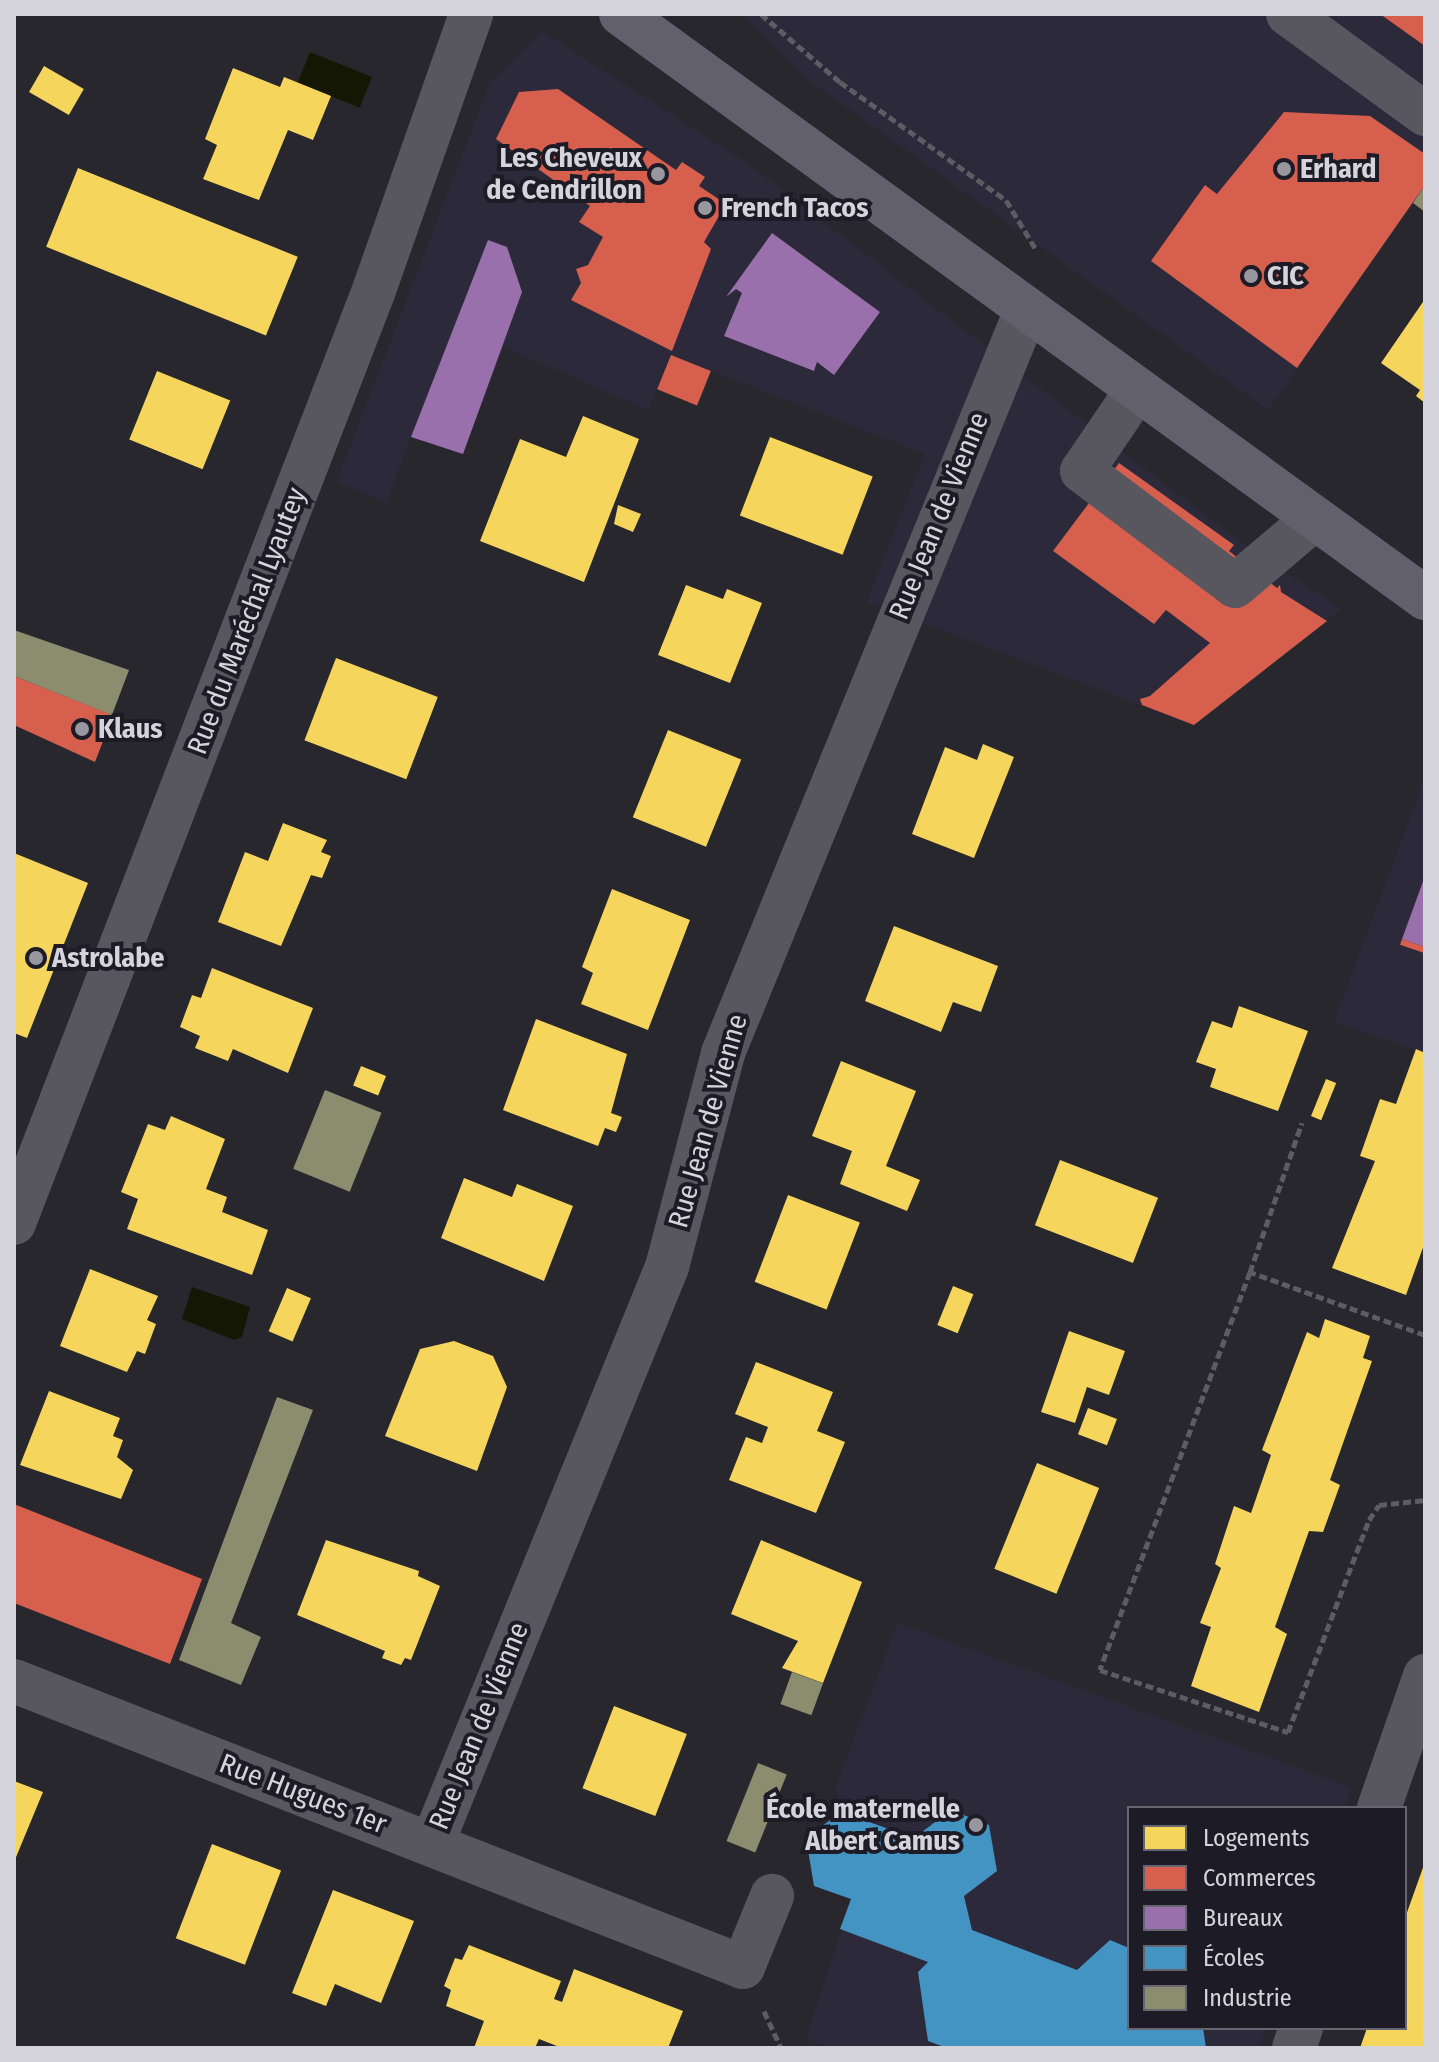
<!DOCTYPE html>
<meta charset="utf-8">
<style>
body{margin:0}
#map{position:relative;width:1439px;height:2062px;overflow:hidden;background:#28272d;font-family:"Fira Sans Condensed",sans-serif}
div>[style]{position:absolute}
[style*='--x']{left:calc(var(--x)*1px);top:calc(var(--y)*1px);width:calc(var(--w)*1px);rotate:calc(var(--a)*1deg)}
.built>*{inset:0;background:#2c2a3a}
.water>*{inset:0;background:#151705;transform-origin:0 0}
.homes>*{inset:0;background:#f6d55c;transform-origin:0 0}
.shops>*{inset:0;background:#d6604d;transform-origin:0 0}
.offices>*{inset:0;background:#9970ab}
.schools>*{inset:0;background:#4393c3}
.industry>*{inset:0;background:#8c8c6e;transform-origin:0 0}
.path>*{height:5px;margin-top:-2.5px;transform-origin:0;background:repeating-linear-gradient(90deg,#5d5c63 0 8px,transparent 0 12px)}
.minor>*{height:44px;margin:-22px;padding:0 22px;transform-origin:22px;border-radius:22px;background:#585760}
.major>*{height:44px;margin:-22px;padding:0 22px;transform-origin:22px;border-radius:22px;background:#62606c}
.dots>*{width:22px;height:22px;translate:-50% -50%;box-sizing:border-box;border:4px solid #1d1b26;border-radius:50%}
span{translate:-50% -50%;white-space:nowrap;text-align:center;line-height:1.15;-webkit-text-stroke:8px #1d1b26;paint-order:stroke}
.poi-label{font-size:28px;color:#d5d4dc;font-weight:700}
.right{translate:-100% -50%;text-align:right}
.left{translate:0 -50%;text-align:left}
.street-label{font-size:28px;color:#d5d4dc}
.frame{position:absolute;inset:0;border:16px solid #d5d4dc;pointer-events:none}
.legend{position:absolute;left:1127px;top:1806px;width:280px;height:224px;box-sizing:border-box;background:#1d1b26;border:2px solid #67656f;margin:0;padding:10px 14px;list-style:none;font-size:24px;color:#d5d4dc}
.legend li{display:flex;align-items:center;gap:16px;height:40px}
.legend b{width:40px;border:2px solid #67656f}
</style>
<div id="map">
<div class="built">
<i style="clip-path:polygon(743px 14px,1425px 14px,1425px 185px,1268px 410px,810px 81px)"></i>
<i style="clip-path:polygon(542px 31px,744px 161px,1243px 544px,1341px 609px,1194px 725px,867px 602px,925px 454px,671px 355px,648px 410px,504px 347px,463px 454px,411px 437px,386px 503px,337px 481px,490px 83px)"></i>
<i style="clip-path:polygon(1425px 778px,1425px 1053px,1334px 1022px)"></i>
<i style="clip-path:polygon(898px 1623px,1351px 1787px,1344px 1808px,1129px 1808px,1129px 2028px,1266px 2028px,1259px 2048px,831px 2048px,806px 2039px,851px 1900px,814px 1886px,806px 1838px,841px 1812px,836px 1786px)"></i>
</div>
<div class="water">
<i style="left:310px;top:52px;width:67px;height:33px;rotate:22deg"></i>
<i style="clip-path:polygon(192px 1287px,250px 1307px,242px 1337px,234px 1340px,182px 1319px)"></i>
</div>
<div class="homes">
<i style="left:44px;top:66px;width:46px;height:30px;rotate:30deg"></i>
<i style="clip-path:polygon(233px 68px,280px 87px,284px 77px,331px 96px,313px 140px,288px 130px,259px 200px,203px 179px,217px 145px,205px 139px)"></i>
<i style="left:78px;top:168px;width:237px;height:85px;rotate:22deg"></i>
<i style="clip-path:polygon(1425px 299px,1425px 403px,1416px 396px,1420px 390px,1381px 363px)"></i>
<i style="left:157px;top:371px;width:79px;height:74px;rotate:22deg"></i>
<i style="clip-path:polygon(583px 416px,639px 439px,584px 582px,480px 541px,520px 439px,566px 457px)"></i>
<i style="left:770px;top:437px;width:110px;height:84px;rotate:21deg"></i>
<i style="clip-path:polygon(618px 505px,641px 514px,633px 532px,614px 524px)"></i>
<i style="clip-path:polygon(686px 585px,723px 599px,727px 589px,762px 603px,730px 683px,658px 655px)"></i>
<i style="left:336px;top:658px;width:109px;height:88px;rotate:21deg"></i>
<i style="left:668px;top:730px;width:79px;height:94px;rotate:22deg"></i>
<i style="clip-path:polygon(983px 744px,1014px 757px,974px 858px,912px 834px,945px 747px,977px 760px)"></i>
<i style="clip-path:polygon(283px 823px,327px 840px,321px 852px,331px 856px,322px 878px,311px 875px,281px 946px,218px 922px,245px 852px,268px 861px)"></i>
<i style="clip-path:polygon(14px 853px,88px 883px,27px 1038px,14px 1033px)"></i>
<i style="clip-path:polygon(612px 889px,690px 920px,648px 1030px,581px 1004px,593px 973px,582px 967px)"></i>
<i style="clip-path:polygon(894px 926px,998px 966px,981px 1012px,953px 1002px,941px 1032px,865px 1001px)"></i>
<i style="clip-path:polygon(212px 968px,313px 1008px,288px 1073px,233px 1049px,228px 1061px,195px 1048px,200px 1036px,180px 1027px,192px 995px,201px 998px)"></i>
<i style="clip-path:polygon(1239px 1006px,1308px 1031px,1278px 1111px,1210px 1087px,1216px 1069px,1196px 1062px,1212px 1021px,1232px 1028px)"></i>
<i style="clip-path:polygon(536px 1019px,627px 1054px,611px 1113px,622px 1117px,616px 1132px,605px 1128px,598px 1146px,503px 1110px)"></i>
<i style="clip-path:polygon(1416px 1049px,1425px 1053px,1425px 1242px,1406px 1295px,1332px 1268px,1375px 1161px,1360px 1156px,1380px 1099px,1396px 1104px)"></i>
<i style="clip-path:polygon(841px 1061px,916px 1091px,886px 1166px,920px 1180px,907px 1211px,840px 1184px,852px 1151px,812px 1136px)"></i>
<i style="left:361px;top:1066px;width:27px;height:21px;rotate:22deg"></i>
<i style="left:1326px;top:1079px;width:11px;height:40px;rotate:22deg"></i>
<i style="clip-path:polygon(171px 1116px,225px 1139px,206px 1189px,227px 1197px,222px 1212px,268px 1230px,252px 1275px,127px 1229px,138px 1199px,121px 1192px,148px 1124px,165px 1130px)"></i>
<i style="left:1060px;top:1160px;width:105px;height:70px;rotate:21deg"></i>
<i style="clip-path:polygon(464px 1178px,512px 1197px,517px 1184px,573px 1206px,544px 1281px,441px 1238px)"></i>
<i style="left:788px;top:1195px;width:77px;height:93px;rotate:21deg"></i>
<i style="clip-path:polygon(90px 1269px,158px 1296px,147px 1320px,156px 1324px,145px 1354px,137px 1351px,127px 1372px,60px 1346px)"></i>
<i style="left:953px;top:1286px;width:22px;height:42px;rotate:22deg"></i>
<i style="left:287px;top:1288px;width:26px;height:47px;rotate:23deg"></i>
<i style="clip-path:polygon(1325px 1319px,1370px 1336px,1363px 1358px,1372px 1361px,1330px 1480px,1340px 1485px,1323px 1532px,1309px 1531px,1275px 1627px,1287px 1634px,1259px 1712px,1191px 1686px,1211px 1627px,1200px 1623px,1221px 1568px,1215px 1564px,1234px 1506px,1251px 1513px,1271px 1455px,1262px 1450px,1307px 1332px,1319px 1338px)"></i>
<i style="clip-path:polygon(1069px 1331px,1125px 1351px,1109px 1395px,1087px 1387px,1075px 1423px,1041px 1412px)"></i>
<i style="clip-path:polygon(454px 1341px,493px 1356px,507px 1387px,477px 1471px,385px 1436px,420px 1349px)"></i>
<i style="clip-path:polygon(756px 1362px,833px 1392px,817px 1431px,845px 1442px,816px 1513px,729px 1480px,746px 1437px,762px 1443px,768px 1427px,735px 1414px)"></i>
<i style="clip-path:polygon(49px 1391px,120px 1418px,113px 1436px,123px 1440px,117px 1457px,133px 1470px,121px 1499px,20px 1465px)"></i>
<i style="left:1088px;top:1408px;width:31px;height:28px;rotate:21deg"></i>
<i style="left:1037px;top:1463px;width:67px;height:114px;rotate:22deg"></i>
<i style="clip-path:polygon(326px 1540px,419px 1571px,418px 1576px,440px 1586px,411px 1660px,405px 1658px,401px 1665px,382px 1658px,385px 1651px,297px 1615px)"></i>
<i style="clip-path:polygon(761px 1540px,862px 1582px,823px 1683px,782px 1668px,798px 1641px,731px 1614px)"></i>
<i style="left:614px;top:1706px;width:78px;height:88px;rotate:21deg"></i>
<i style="clip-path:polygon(14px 1781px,43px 1792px,14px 1862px)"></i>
<i style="left:212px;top:1844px;width:74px;height:101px;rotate:21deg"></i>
<i style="clip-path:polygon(1425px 1862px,1425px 2048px,1360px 2048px,1367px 2028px,1405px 2028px,1405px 1918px)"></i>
<i style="clip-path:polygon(333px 1890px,414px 1921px,381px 2003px,335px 1984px,326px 2006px,292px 1993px)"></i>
<i style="clip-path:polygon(469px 1945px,561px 1981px,554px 1999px,562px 2002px,574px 1969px,683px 2011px,668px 2048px,562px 2048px,539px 2039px,535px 2048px,474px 2048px,484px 2021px,446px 2006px,451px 1990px,444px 1986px,455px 1958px,462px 1960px)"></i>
</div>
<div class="shops">
<i style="clip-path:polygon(1380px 14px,1425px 14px,1425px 46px)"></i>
<i style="clip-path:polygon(558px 89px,676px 170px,682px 162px,705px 177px,699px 186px,726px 204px,704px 242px,711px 249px,672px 351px,571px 300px,581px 283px,576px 269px,588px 265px,603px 237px,579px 222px,590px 206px,496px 139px,519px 92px)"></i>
<i style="clip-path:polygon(1284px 112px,1370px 116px,1425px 154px,1425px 185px,1297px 368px,1151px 261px,1205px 185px,1217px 194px)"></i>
<i style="left:671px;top:355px;width:43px;height:37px;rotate:22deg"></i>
<i style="clip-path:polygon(1119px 463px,1234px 545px,1229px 551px,1277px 588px,1280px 585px,1281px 592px,1327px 621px,1194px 725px,1142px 705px,1140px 699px,1150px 696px,1210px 643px,1166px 610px,1154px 624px,1053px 551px)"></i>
<i style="clip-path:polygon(14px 676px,113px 715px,95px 762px,14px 725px)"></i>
<i style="left:1402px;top:939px;width:24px;height:6px;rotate:19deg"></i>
<i style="clip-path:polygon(14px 1504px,202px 1579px,170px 1664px,14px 1603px)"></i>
</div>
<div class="offices">
<i style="clip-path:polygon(772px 233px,880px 312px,834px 375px,817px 362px,814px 371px,724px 336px,742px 293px,736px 289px,726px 297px)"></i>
<i style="clip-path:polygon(488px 240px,507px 247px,522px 292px,463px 454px,411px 437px)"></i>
<i style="clip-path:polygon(1425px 876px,1425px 947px,1402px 939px)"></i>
</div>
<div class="schools">
<i style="clip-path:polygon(951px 1810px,989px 1825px,997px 1871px,964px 1896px,972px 1930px,1077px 1970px,1110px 1940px,1129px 1948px,1129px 2028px,1203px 2028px,1206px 2048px,947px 2048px,928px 2041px,918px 1972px,928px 1962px,840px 1929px,851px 1899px,814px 1886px,806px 1838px,841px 1812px,914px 1838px)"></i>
</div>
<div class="industry">
<i style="clip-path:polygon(1425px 185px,1425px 212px,1413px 203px)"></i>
<i style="clip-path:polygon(14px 630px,129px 670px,112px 715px,14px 676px)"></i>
<i style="left:325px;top:1090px;width:61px;height:85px;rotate:22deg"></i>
<i style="clip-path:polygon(277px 1397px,313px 1410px,231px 1623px,261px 1637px,241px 1685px,179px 1660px)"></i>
<i style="left:792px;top:1672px;width:33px;height:34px;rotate:20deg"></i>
<i style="left:758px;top:1763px;width:31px;height:84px;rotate:22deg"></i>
</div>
<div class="path">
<i style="--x:761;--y:14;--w:104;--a:40.7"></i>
<i style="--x:840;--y:82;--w:204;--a:35.4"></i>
<i style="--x:1006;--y:200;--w:60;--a:58.7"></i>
<i style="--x:1250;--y:1272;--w:158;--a:-70.8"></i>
<i style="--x:1425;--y:1335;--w:186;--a:-160.2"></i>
<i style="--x:1250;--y:1272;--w:425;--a:110.7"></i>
<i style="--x:1100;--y:1670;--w:198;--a:18.3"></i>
<i style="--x:1288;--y:1732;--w:227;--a:-69.1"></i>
<i style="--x:1369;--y:1520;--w:18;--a:-56"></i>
<i style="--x:1379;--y:1505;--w:46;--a:-6.2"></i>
<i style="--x:764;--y:2011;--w:41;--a:65.3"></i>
</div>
<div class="minor">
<i style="--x:1288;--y:14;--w:170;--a:36.1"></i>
<i style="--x:1135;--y:393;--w:94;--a:124.2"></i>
<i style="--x:1082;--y:471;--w:191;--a:36.9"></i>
<i style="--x:1235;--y:586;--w:104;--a:-40.3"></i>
<i style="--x:14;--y:1223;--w:1000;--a:-68.9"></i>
<i style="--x:374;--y:290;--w:293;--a:-70.6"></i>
<i style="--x:14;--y:1681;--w:783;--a:21.42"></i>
<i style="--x:743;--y:1967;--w:77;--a:-67.8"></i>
<i style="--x:1379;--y:1808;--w:140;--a:-70.8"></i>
<i style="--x:432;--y:1844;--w:623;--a:-67.84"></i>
<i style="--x:667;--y:1267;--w:221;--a:-75.3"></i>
<i style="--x:723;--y:1053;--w:801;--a:-67.79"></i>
<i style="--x:1294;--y:2048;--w:21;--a:-71"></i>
</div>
<div class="major">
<i style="--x:621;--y:14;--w:994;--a:35.99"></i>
</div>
<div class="dots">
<i style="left:1284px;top:169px;background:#98979f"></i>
<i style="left:658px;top:174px;background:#98979f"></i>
<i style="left:705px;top:208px;background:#98979f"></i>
<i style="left:1251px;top:276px;background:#98979f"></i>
<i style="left:82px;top:729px;background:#98979f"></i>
<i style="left:36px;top:958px;background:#98979f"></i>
<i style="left:976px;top:1825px;background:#98979f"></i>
</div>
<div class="poi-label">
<span class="right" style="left:642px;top:174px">Les Cheveux<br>de Cendrillon</span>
<span class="left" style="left:1300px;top:169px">Erhard</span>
<span class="left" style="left:721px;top:208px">French Tacos</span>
<span class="left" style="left:1267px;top:276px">CIC</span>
<span class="left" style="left:98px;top:729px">Klaus</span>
<span class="left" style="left:52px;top:958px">Astrolabe</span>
<span class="right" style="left:960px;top:1825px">École maternelle<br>Albert Camus</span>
</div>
<div class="street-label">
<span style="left:939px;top:516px;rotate:-68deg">Rue Jean de Vienne</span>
<span style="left:247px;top:621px;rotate:-69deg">Rue du Maréchal Lyautey</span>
<span style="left:708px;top:1121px;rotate:-74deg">Rue Jean de Vienne</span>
<span style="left:479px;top:1726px;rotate:-68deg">Rue Jean de Vienne</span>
<span style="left:303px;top:1794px;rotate:21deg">Rue Hugues 1er</span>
</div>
<div class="frame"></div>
<ul class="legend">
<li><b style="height:22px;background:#f6d55c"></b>Logements</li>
<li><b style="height:22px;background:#d6604d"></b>Commerces</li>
<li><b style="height:22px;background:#9970ab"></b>Bureaux</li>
<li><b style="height:22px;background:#4393c3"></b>Écoles</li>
<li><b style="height:22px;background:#8c8c6e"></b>Industrie</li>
</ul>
</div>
